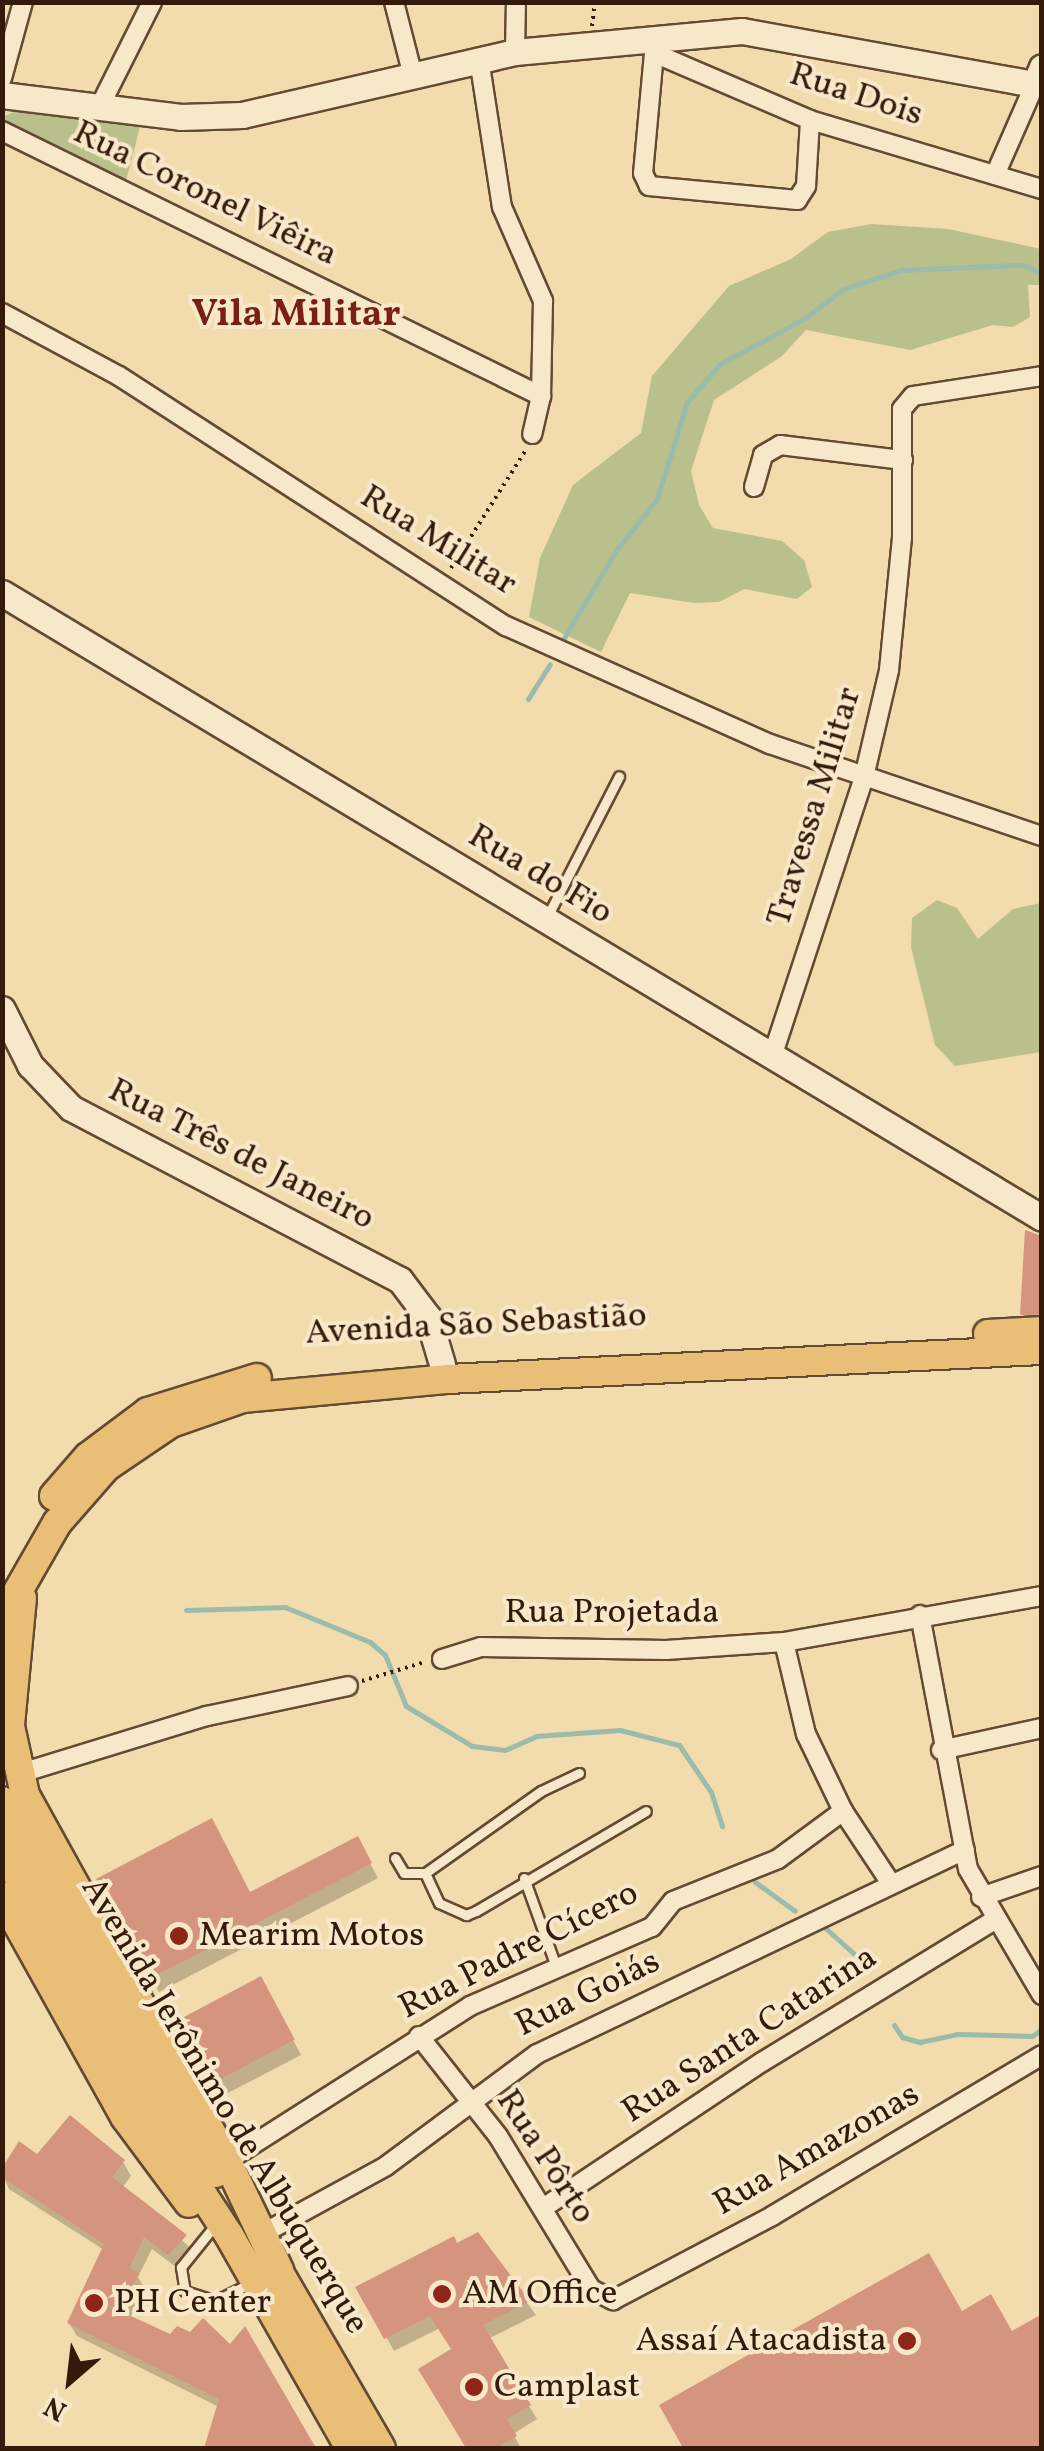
<!DOCTYPE html>
<meta charset="utf-8">
<style>
body{margin:0}
#map{position:relative;width:1044px;height:2451px;overflow:hidden;background:#f2dbad;font-family:Vollkorn,serif}
div>[style]{position:absolute}
[style*='--x']{left:calc(var(--x)*1px);top:calc(var(--y)*1px);width:calc(var(--w)*1px);rotate:calc(var(--a)*1deg)}
.green>*{inset:0;background:#b9c08b}
.shadow>*{inset:0;background:#0003}
.stream>*{height:5px;margin:-2.5px;padding:0 2.5px;transform-origin:2.5px;border-radius:2.5px;background:#9bbbab}
.building>*{inset:0;background:#d4947e;transform-origin:0 0}
.path>*{height:4px;margin-top:-2px;transform-origin:0;background:repeating-linear-gradient(90deg,#341a0a 0 2.5px,transparent 0 7.5px)}
.roads{filter:drop-shadow(2px 0 #644a33) drop-shadow(-2px 0 #644a33) drop-shadow(0 2px #644a33) drop-shadow(0 -2px #644a33)}
.lane>*{height:9px;margin:-4.5px;padding:0 4.5px;transform-origin:4.5px;border-radius:4.5px;background:#f7e8ca}
.street>*{height:18px;margin:-9px;padding:0 9px;transform-origin:9px;border-radius:9px;background:#f7e8ca}
.secondary>*{height:25px;margin:-12.5px;padding:0 12.5px;transform-origin:12.5px;border-radius:12.5px;background:#f7e8ca}
.primary>*{height:28px;margin:-14px;padding:0 14px;transform-origin:14px;border-radius:14px;background:#e9be76}
.dots>*{width:28px;height:28px;translate:-50% -50%;box-sizing:border-box;border:5px solid #f7e8ca;border-radius:50%}
span{translate:-50% -50%;white-space:nowrap;text-align:center;line-height:1.15;-webkit-text-stroke:8px #f7e8ca;paint-order:stroke}
.street-label{font-size:35px;color:#341a0a}
.poi-label{font-size:35px;color:#341a0a}
.left{translate:0 -50%;text-align:left}
.right{translate:-100% -50%;text-align:right}
.neighbourhood-label{font-size:38px;color:#7a1f14;font-weight:700}
.frame{position:absolute;inset:0;border:5px solid #341a0a;pointer-events:none}
.north{position:absolute;left:20px;top:2331px;width:100px;height:100px;-webkit-text-stroke:8px #f7e8ca;paint-order:stroke;rotate:208deg;font-size:28px;font-weight:700;line-height:40px;text-align:center;color:#341a0a}
.north::after{content:'';display:block;margin:auto;width:35px;height:45px;background:#341a0a;clip-path:polygon(50% 0,100% 100%,50% 72%,0 100%)}
</style>
<div id="map">
<div class="green">
<i style="clip-path:polygon(16px 111px,141px 123px,125px 185px,6px 125px,5px 116px)"></i>
<i style="clip-path:polygon(871px 224px,948px 229px,1041px 249px,1041px 285px,1028px 285px,1030px 317px,1013px 327px,993px 325px,910px 350px,806px 330px,782px 356px,714px 400px,691px 471px,699px 505px,713px 528px,782px 541px,804px 560px,812px 587px,797px 599px,744px 589px,719px 602px,694px 603px,630px 593px,601px 652px,529px 617px,540px 558px,573px 485px,641px 433px,652px 376px,729px 286px,791px 259px,828px 232px)"></i>
<i style="clip-path:polygon(937px 900px,957px 908px,978px 939px,1013px 909px,1041px 903px,1041px 1052px,955px 1066px,935px 1045px,911px 947px,912px 918px)"></i>
</div>
<div class="shadow">
<i style="clip-path:polygon(1042px 1239px,1042px 1324px,1028px 1324px,1022px 1314px)"></i>
<i style="clip-path:polygon(357px 1839px,378px 1878px,159px 1992px,99px 1880px,250px 1895px)"></i>
<i style="clip-path:polygon(268px 1993px,301px 2055px,224px 2095px,183px 2019px)"></i>
<i style="clip-path:polygon(38px 2157px,123px 2162px,131px 2176px,122px 2188px,193px 2250px,176px 2267px,152px 2249px,138px 2277px,145px 2289px,130px 2318px,171px 2337px,230px 2348px,245px 2330px,313px 2448px,207px 2448px,219px 2407px,77px 2336px,69px 2323px,104px 2250px,9px 2189px,2px 2173px)"></i>
<i style="clip-path:polygon(477px 2236px,536px 2315px,488px 2339px,537px 2419px,513px 2434px,521px 2448px,468px 2448px,421px 2370px,454px 2350px,440px 2328px,394px 2351px,359px 2288px)"></i>
<i style="clip-path:polygon(961px 2314px,1011px 2334px,1042px 2317px,1042px 2448px,686px 2448px,662px 2406px)"></i>
</div>
<div class="stream">
<i style="--x:564;--y:638;--w:100;--a:-59.3"></i>
<i style="--x:615;--y:552;--w:68;--a:-51.6"></i>
<i style="--x:657;--y:499;--w:102;--a:-72.8"></i>
<i style="--x:687;--y:402;--w:50;--a:-49"></i>
<i style="--x:720;--y:364;--w:97;--a:-28.4"></i>
<i style="--x:805;--y:318;--w:48;--a:-37.3"></i>
<i style="--x:843;--y:289;--w:61;--a:-18.1"></i>
<i style="--x:901;--y:270;--w:121;--a:-2.4"></i>
<i style="--x:1022;--y:265;--w:22;--a:22"></i>
<i style="--x:528;--y:699;--w:41;--a:-57.8"></i>
<i style="--x:186;--y:1610;--w:99;--a:-1.7"></i>
<i style="--x:285;--y:1607;--w:92;--a:22.4"></i>
<i style="--x:370;--y:1642;--w:20;--a:41"></i>
<i style="--x:385;--y:1655;--w:55;--a:67.6"></i>
<i style="--x:406;--y:1706;--w:77;--a:31.2"></i>
<i style="--x:472;--y:1746;--w:33;--a:7"></i>
<i style="--x:505;--y:1750;--w:34;--a:-24"></i>
<i style="--x:536;--y:1736;--w:84;--a:-4.1"></i>
<i style="--x:620;--y:1730;--w:61;--a:14.3"></i>
<i style="--x:679;--y:1745;--w:57;--a:55.8"></i>
<i style="--x:711;--y:1792;--w:36;--a:72"></i>
<i style="--x:755;--y:1882;--w:49;--a:35.9"></i>
<i style="--x:823;--y:1926;--w:51;--a:41.8"></i>
<i style="--x:894;--y:2025;--w:14;--a:56"></i>
<i style="--x:902;--y:2037;--w:19;--a:16"></i>
<i style="--x:920;--y:2042;--w:38;--a:-12"></i>
<i style="--x:957;--y:2034;--w:75;--a:1.5"></i>
<i style="--x:1032;--y:2036;--w:12;--a:-35"></i>
</div>
<div class="building">
<i style="clip-path:polygon(1025px 1230px,1042px 1236px,1042px 1314px,1020px 1315px)"></i>
<i style="clip-path:polygon(212px 1818px,250px 1892px,358px 1836px,372px 1863px,149px 1979px,96px 1879px)"></i>
<i style="left:261px;top:1976px;width:72px;height:91px;rotate:62deg"></i>
<i style="clip-path:polygon(70px 2115px,125px 2160px,112px 2177px,187px 2235px,168px 2255px,144px 2237px,129px 2268px,139px 2273px,120px 2311px,170px 2334px,177px 2326px,190px 2332px,203px 2318px,230px 2344px,245px 2326px,316px 2448px,204px 2448px,219px 2399px,67px 2323px,104px 2244px,2px 2177px,2px 2168px,19px 2141px,37px 2154px)"></i>
<i style="clip-path:polygon(478px 2232px,530px 2301px,483px 2325px,531px 2405px,507px 2419px,517px 2436px,496px 2448px,466px 2448px,418px 2369px,451px 2349px,430px 2316px,384px 2339px,355px 2287px,454px 2236px,457px 2243px)"></i>
<i style="clip-path:polygon(929px 2253px,962px 2311px,991px 2294px,1012px 2331px,1042px 2314px,1042px 2448px,683px 2448px,659px 2405px)"></i>
</div>
<div class="path">
<i style="--x:592;--y:26;--w:24;--a:-83"></i>
<i style="--x:451;--y:568;--w:140;--a:-57.6"></i>
<i style="--x:362;--y:1681;--w:66;--a:-16.8"></i>
</div>
<div class="roads">
<div class="lane">
<i style="--x:547;--y:917;--w:158;--a:-62.9"></i>
<i style="--x:579;--y:1773;--w:42;--a:154.7"></i>
<i style="--x:541;--y:1791;--w:142;--a:144.7"></i>
<i style="--x:425;--y:1873;--w:33;--a:65"></i>
<i style="--x:439;--y:1903;--w:30;--a:24"></i>
<i style="--x:466;--y:1915;--w:11;--a:-22"></i>
<i style="--x:476;--y:1911;--w:197;--a:-30.5"></i>
<i style="--x:395;--y:1858;--w:17;--a:59"></i>
<i style="--x:404;--y:1873;--w:21;--a:0"></i>
<i style="--x:524;--y:1878;--w:97;--a:70.1"></i>
<i style="--x:211;--y:2230;--w:48;--a:129"></i>
<i style="--x:181;--y:2267;--w:24;--a:81"></i>
<i style="--x:185;--y:2291;--w:32;--a:18"></i>
<i style="--x:215;--y:2301;--w:40;--a:-26.6"></i>
</div>
<div class="street">
<i style="--x:394;--y:2;--w:72;--a:75.6"></i>
<i style="--x:655;--y:42;--w:132;--a:95.2"></i>
<i style="--x:643;--y:173;--w:14;--a:65"></i>
<i style="--x:649;--y:186;--w:149;--a:5.4"></i>
<i style="--x:797;--y:200;--w:17;--a:-57"></i>
<i style="--x:806;--y:186;--w:66;--a:-86.5"></i>
<i style="--x:515;--y:52;--w:50;--a:-88.9"></i>
<i style="--x:654;--y:53;--w:170;--a:23.2"></i>
<i style="--x:810;--y:120;--w:242;--a:16.6"></i>
<i style="--x:479;--y:59;--w:150;--a:81.2"></i>
<i style="--x:502;--y:207;--w:103;--a:66.4"></i>
<i style="--x:543;--y:301;--w:95;--a:91.2"></i>
<i style="--x:541;--y:396;--w:39;--a:103"></i>
<i style="--x:2;--y:78;--w:79;--a:-74.6"></i>
<i style="--x:99;--y:108;--w:119;--a:-63.4"></i>
<i style="--x:2;--y:131;--w:601;--a:26.18"></i>
<i style="--x:995;--y:175;--w:99;--a:-66.3"></i>
<i style="--x:1035;--y:84;--w:7;--a:8"></i>
<i style="--x:2;--y:313;--w:133;--a:28.3"></i>
<i style="--x:119;--y:376;--w:461;--a:32.9"></i>
<i style="--x:506;--y:626;--w:289;--a:24.1"></i>
<i style="--x:770;--y:744;--w:287;--a:18.7"></i>
<i style="--x:754;--y:487;--w:33;--a:-74"></i>
<i style="--x:763;--y:455;--w:20;--a:-30"></i>
<i style="--x:780;--y:445;--w:124;--a:7"></i>
<i style="--x:772;--y:1057;--w:295;--a:-71.8"></i>
<i style="--x:864;--y:777;--w:110;--a:-76.8"></i>
<i style="--x:889;--y:670;--w:134;--a:-84.4"></i>
<i style="--x:902;--y:537;--w:128;--a:-90"></i>
<i style="--x:902;--y:409;--w:17;--a:-50"></i>
<i style="--x:913;--y:396;--w:131;--a:-8.8"></i>
<i style="--x:920;--y:1615;--w:258;--a:79.3"></i>
<i style="--x:968;--y:1869;--w:146;--a:59.6"></i>
<i style="--x:784;--y:1642;--w:95;--a:76.6"></i>
<i style="--x:806;--y:1734;--w:85;--a:64.3"></i>
<i style="--x:843;--y:1811;--w:85;--a:56.5"></i>
<i style="--x:442;--y:1659;--w:41;--a:-17.1"></i>
<i style="--x:481;--y:1647;--w:185;--a:0.9"></i>
<i style="--x:666;--y:1650;--w:118;--a:-3.9"></i>
<i style="--x:784;--y:1642;--w:262;--a:-10.1"></i>
<i style="--x:941;--y:1750;--w:103;--a:-12.3"></i>
<i style="--x:18;--y:1774;--w:198;--a:-17.1"></i>
<i style="--x:207;--y:1716;--w:144;--a:-12"></i>
<i style="--x:981;--y:1897;--w:65;--a:-19"></i>
<i style="--x:419;--y:2036;--w:127;--a:51.7"></i>
<i style="--x:498;--y:2136;--w:179;--a:58.7"></i>
<i style="--x:591;--y:2289;--w:25;--a:27"></i>
<i style="--x:613;--y:2300;--w:180;--a:-27.8"></i>
<i style="--x:772;--y:2216;--w:314;--a:-30.8"></i>
<i style="--x:227;--y:2161;--w:288;--a:-32.5"></i>
<i style="--x:470;--y:2006;--w:198;--a:-23.5"></i>
<i style="--x:652;--y:1927;--w:33;--a:-51"></i>
<i style="--x:673;--y:1901;--w:113;--a:-21.8"></i>
<i style="--x:778;--y:1859;--w:81;--a:-36.4"></i>
<i style="--x:543;--y:2208;--w:263;--a:-33.7"></i>
<i style="--x:762;--y:2062;--w:273;--a:-31.4"></i>
<i style="--x:262;--y:2234;--w:141;--a:-28.7"></i>
<i style="--x:386;--y:2166;--w:188;--a:-36.6"></i>
<i style="--x:537;--y:2054;--w:474;--a:-25.5"></i>
</div>
<div class="secondary">
<i style="--x:2;--y:95;--w:180;--a:7"></i>
<i style="--x:181;--y:117;--w:61;--a:-1.9"></i>
<i style="--x:242;--y:115;--w:280;--a:-13"></i>
<i style="--x:515;--y:52;--w:228;--a:-5.3"></i>
<i style="--x:742;--y:31;--w:298;--a:10.3"></i>
<i style="--x:1035;--y:84;--w:18;--a:-68"></i>
<i style="--x:2;--y:593;--w:1213;--a:31"></i>
<i style="--x:2;--y:1009;--w:63;--a:63.4"></i>
<i style="--x:30;--y:1065;--w:59;--a:46.4"></i>
<i style="--x:71;--y:1108;--w:371;--a:27.6"></i>
<i style="--x:400;--y:1280;--w:46;--a:52.9"></i>
<i style="--x:428;--y:1317;--w:49;--a:73.4"></i>
</div>
<div class="primary">
<i style="--x:988;--y:1334;--w:54;--a:-3.2"></i>
<i style="--x:54;--y:1496;--w:52;--a:-48.9"></i>
<i style="--x:88;--y:1457;--w:75;--a:-36.9"></i>
<i style="--x:148;--y:1412;--w:114;--a:-17.3"></i>
<i style="--x:22;--y:1598;--w:129;--a:95.4"></i>
<i style="--x:10;--y:1726;--w:71;--a:77.7"></i>
<i style="--x:25;--y:1795;--w:418;--a:61.1"></i>
<i style="--x:227;--y:2161;--w:121;--a:64.5"></i>
<i style="--x:2;--y:1619;--w:111;--a:-60.2"></i>
<i style="--x:57;--y:1523;--w:74;--a:-48.8"></i>
<i style="--x:106;--y:1467;--w:78;--a:-34.1"></i>
<i style="--x:171;--y:1423;--w:76;--a:-19.1"></i>
<i style="--x:243;--y:1398;--w:206;--a:-5.3"></i>
<i style="--x:448;--y:1379;--w:595;--a:-2.8"></i>
<i style="--x:2;--y:1801;--w:429;--a:60.1"></i>
<i style="--x:2;--y:1847;--w:318;--a:60.9"></i>
<i style="--x:157;--y:2125;--w:131;--a:56.8"></i>
<i style="--x:229;--y:2235;--w:245;--a:60.4"></i>
<i style="--x:2;--y:1896;--w:253;--a:60.9"></i>
<i style="--x:125;--y:2117;--w:107;--a:53.3"></i>
<i style="--x:269;--y:2255;--w:223;--a:59.9"></i>
</div>
</div>
<div class="dots">
<i style="left:179px;top:1936px;background:#8f2418"></i>
<i style="left:442px;top:2294px;background:#8f2418"></i>
<i style="left:94px;top:2303px;background:#8f2418"></i>
<i style="left:907px;top:2341px;background:#8f2418"></i>
<i style="left:474px;top:2387px;background:#8f2418"></i>
</div>
<div class="street-label">
<span style="left:856px;top:95px;rotate:18deg">Rua Dois</span>
<span style="left:205px;top:194px;rotate:26deg">Rua Coronel Viêira</span>
<span style="left:438px;top:541px;rotate:32deg">Rua Militar</span>
<span style="left:815px;top:807px;rotate:-73deg">Travessa Militar</span>
<span style="left:540px;top:875px;rotate:31deg">Rua do Fio</span>
<span style="left:241px;top:1155px;rotate:27deg">Rua Três de Janeiro</span>
<span style="left:476px;top:1325px;rotate:-3deg">Avenida São Sebastião</span>
<span style="left:612px;top:1613px">Rua Projetada</span>
<span style="left:519px;top:1951px;rotate:-27deg">Rua Padre Cícero</span>
<span style="left:588px;top:1994px;rotate:-26deg">Rua Goiás</span>
<span style="left:750px;top:2035px;rotate:-33deg">Rua Santa Catarina</span>
<span style="left:224px;top:2106px;rotate:59deg">Avenida Jerônimo de Albuquerque</span>
<span style="left:817px;top:2150px;rotate:-30deg">Rua Amazonas</span>
<span style="left:545px;top:2157px;rotate:57deg">Rua Pôrto</span>
</div>
<div class="poi-label">
<span class="left" style="left:199px;top:1936px">Mearim Motos</span>
<span class="left" style="left:462px;top:2294px">AM Office</span>
<span class="left" style="left:114px;top:2303px">PH Center</span>
<span class="right" style="left:887px;top:2341px">Assaí Atacadista</span>
<span class="left" style="left:494px;top:2387px">Camplast</span>
</div>
<div class="neighbourhood-label">
<span style="left:296px;top:316px">Vila Militar</span>
</div>
<div class="frame"></div>
<div class="north">N</div>
</div>
